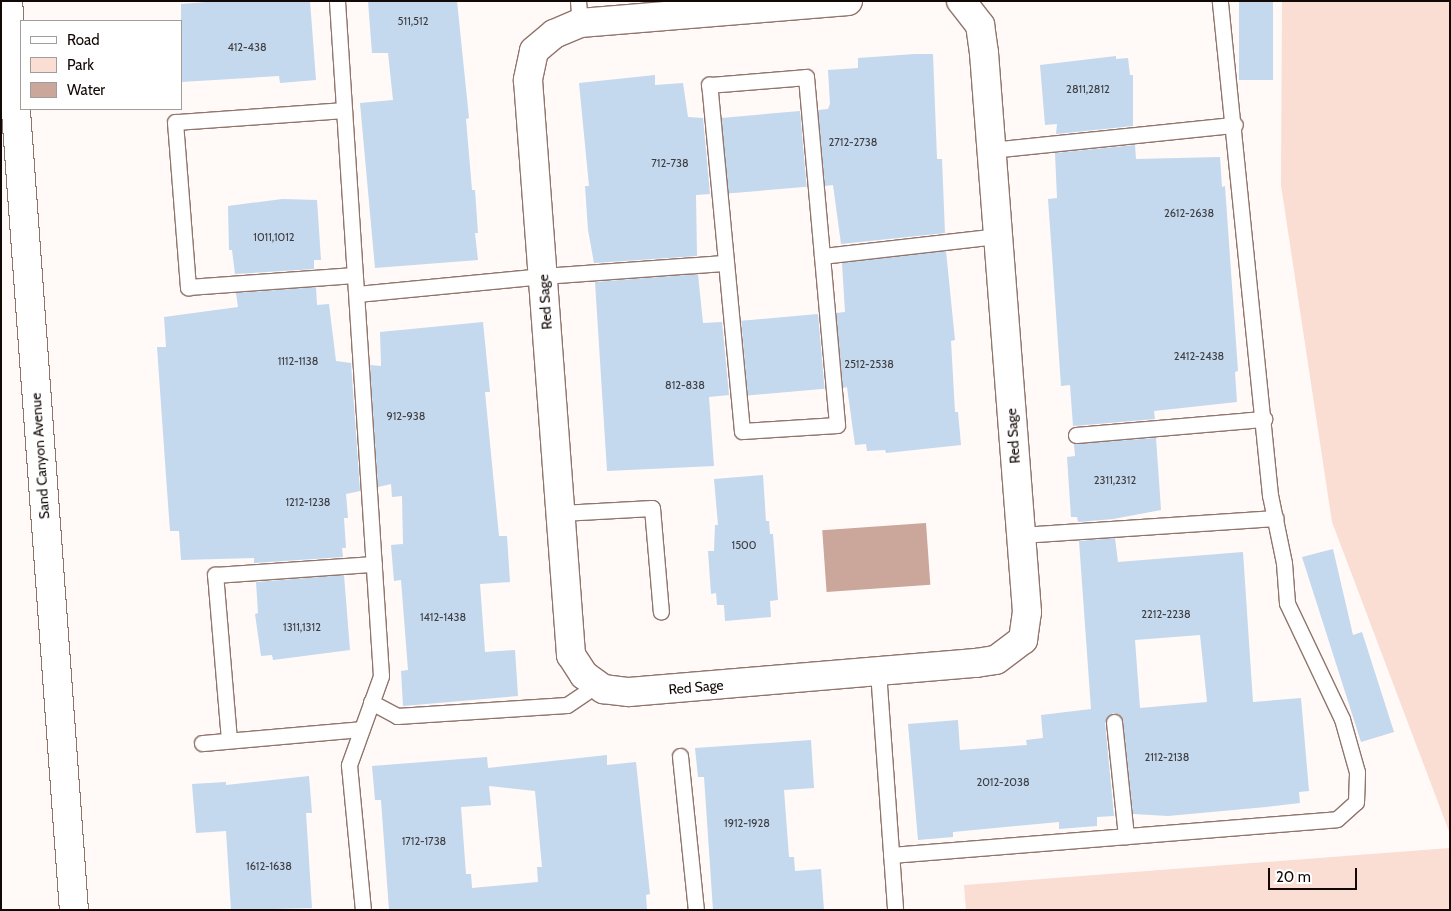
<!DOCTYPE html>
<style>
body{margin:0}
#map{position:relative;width:1451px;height:911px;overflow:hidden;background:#fff9f7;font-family:Cabin,sans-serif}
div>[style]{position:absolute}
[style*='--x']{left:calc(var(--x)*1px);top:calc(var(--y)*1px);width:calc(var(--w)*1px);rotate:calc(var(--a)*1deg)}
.green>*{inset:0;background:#faddd3}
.water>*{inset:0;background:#cba69a;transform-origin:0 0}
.building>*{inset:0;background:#c4d8ee;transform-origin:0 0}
.roads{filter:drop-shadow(1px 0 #90756c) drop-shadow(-1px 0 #90756c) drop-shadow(0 1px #90756c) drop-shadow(0 -1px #90756c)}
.service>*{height:15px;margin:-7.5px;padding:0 7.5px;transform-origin:7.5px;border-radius:7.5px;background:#fff}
.minor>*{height:28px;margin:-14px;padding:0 14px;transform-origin:14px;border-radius:14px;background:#fff}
.secondary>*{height:28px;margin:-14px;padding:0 14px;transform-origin:14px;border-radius:14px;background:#fff}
span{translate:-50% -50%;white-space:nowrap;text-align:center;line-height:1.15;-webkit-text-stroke:4.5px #fff;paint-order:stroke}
.number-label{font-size:11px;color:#3e3d40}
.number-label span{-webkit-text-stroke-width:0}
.street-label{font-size:14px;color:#120906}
.frame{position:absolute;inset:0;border:2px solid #120906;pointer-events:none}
.legend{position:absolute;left:20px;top:20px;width:162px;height:90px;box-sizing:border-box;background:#fff;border:1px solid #a09d9b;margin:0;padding:6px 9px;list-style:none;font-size:15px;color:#120906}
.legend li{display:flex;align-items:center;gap:10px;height:25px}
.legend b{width:25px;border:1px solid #a09d9b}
.scale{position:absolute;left:1268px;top:868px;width:89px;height:22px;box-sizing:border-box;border:2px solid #120906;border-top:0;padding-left:6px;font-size:15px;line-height:18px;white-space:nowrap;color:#120906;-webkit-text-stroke:4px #fff;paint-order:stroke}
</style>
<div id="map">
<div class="green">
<i style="clip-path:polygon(1282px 1px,1450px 1px,1450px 834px,1332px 522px,1281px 185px)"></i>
<i style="clip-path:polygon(1450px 848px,1450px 910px,966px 910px,964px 885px)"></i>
</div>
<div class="water">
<i style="left:926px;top:523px;width:62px;height:104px;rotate:86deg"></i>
</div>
<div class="building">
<i style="clip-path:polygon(219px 1px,310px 1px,316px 80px,280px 83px,279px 76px,181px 82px,181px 4px)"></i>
<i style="clip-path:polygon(368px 1px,457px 1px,469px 118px,466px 119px,472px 190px,475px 190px,478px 233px,475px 233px,478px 260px,375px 268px,360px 103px,393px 100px,388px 53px,372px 53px)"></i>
<i style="left:1239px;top:1px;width:34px;height:79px"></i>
<i style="clip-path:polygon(915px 54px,933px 54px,937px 159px,942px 159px,945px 233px,841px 244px,833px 185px,825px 186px,818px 110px,828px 109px,830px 104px,828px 70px,858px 68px,858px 58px)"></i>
<i style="clip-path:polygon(1116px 56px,1116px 59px,1128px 58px,1130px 75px,1133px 75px,1133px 126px,1056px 134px,1057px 124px,1045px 125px,1040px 65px)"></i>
<i style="clip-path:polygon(655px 75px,655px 85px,683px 83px,688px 117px,703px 118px,710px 194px,696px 195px,697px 256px,594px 263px,588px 230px,585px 186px,589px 186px,579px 83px)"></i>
<i style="left:800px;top:111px;width:76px;height:79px;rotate:85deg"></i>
<i style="clip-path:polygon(1135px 145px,1136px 159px,1220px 157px,1222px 187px,1225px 186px,1238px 371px,1235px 372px,1237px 402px,1154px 411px,1155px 419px,1073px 426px,1070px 385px,1061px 386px,1052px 255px,1048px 199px,1057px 198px,1055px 153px)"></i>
<i style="clip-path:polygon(282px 199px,317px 200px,321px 260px,314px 260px,314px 269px,235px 274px,232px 250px,229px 250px,228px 206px)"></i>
<i style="clip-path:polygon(946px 251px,955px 340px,951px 341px,955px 412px,958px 412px,961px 445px,886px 453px,885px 450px,867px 451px,866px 444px,855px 445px,847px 387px,843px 388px,836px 313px,845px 312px,842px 263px)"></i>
<i style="clip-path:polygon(698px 274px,703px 323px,722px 322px,729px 395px,709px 397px,714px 466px,607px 471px,595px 282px)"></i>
<i style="clip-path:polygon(316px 287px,317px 305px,329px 304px,336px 361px,351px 363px,360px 491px,346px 494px,348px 518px,344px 518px,346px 548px,342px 548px,343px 557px,254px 563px,254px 558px,181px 560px,179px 531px,170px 531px,166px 476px,157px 347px,166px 347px,164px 317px,238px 307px,236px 293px)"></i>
<i style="left:818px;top:314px;width:75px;height:77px;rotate:85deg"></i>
<i style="clip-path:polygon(483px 322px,490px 392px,485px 392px,499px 536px,507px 536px,510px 582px,480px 584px,485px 652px,515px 650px,518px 696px,403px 706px,401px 671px,408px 670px,401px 580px,394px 581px,391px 545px,403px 544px,402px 496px,392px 497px,391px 484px,378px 487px,370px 365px,381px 366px,380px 332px)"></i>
<i style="clip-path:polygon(1156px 438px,1161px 510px,1113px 519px,1078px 522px,1077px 517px,1071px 517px,1067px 457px,1075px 456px,1074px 444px)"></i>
<i style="clip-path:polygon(763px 475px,766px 521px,769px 521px,770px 534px,773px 534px,778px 600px,770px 601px,771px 617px,725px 621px,724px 605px,717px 605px,716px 593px,711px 594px,708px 551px,714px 551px,715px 525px,718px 525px,714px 479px)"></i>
<i style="clip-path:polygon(evenodd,1115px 538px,1118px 562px,1243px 552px,1253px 702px,1301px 698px,1309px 791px,1299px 792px,1300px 803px,1266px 807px,1168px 816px,1133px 814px,1123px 721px,1118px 714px,1113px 713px,1105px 723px,1114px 816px,1097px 817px,1097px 826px,1059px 829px,1059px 822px,953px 832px,953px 837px,918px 840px,908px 724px,958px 720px,960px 750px,1027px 745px,1026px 740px,1043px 738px,1041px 715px,1091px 709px,1079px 541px,1115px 538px,1200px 635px,1207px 702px,1140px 708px,1135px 640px,1200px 635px)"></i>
<i style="clip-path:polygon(1333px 549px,1353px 635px,1362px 632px,1394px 732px,1361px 742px,1302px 557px)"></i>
<i style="clip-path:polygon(344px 575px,350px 650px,273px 660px,272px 655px,261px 656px,255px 614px,258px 613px,256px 582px)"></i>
<i style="clip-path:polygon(811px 740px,814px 788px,784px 790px,789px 857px,794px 857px,795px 871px,821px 869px,824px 910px,713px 910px,704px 777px,698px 777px,695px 748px)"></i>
<i style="clip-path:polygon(evenodd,607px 755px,607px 765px,636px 762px,650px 894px,646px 895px,647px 910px,389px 910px,381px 800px,375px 800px,372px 766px,487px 757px,488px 768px,607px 755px,489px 786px,535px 791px,542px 867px,537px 867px,538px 882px,472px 888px,471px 874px,466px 874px,461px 807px,491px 805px,489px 786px)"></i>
<i style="clip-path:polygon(309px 776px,312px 813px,306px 813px,312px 908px,231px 910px,226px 831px,196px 833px,192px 784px,226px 782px,226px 785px)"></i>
</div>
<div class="roads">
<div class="service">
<i style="--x:337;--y:1;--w:676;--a:86.27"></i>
<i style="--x:381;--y:676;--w:95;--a:109.8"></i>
<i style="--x:349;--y:765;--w:146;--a:84.5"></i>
<i style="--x:578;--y:1;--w:22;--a:85"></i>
<i style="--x:806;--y:77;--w:349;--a:84.9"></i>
<i style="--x:837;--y:425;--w:95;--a:176.4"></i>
<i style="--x:742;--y:431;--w:348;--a:-95.4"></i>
<i style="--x:709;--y:85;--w:97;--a:-4.7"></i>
<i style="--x:344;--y:110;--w:169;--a:175.9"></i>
<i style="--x:175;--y:122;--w:166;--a:85.5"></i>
<i style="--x:188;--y:287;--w:167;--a:-4.1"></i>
<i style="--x:991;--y:150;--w:245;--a:-5.9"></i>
<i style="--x:822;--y:256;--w:177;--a:-6.5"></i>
<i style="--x:357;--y:294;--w:187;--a:-5.5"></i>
<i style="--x:543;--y:276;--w:181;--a:-4.1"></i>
<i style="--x:1076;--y:435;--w:189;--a:-4.9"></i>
<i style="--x:561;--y:513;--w:91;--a:-3.1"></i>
<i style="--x:652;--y:508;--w:104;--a:85.1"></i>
<i style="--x:1021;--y:535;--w:255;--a:-3.8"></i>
<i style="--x:878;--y:671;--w:240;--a:85.9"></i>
<i style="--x:371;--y:702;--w:30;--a:28"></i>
<i style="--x:397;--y:716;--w:170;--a:-3.7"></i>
<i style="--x:567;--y:705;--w:36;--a:-34"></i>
<i style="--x:1114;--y:722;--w:115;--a:84"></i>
<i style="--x:229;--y:740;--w:166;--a:-94.8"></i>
<i style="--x:215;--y:575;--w:159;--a:-4"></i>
<i style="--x:202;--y:743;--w:160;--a:-5"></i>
<i style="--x:680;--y:756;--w:155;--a:84.1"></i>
<i style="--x:891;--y:855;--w:447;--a:-4.6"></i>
<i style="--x:1337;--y:819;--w:25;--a:-42"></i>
<i style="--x:1356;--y:802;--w:30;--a:-88"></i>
<i style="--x:1357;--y:772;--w:55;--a:-105.8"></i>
<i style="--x:1342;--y:719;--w:128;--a:-115.4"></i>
<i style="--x:1287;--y:603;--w:40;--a:-94.3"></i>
<i style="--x:1284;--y:563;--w:69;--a:-101.6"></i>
<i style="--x:1270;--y:495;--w:497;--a:-95.8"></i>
</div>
<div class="minor">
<i style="--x:848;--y:1;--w:269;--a:175.3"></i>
<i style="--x:580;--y:23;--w:28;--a:157"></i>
<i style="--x:554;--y:34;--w:26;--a:140"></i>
<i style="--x:534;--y:51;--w:30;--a:102"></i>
<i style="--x:528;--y:80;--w:577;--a:85.72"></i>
<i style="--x:571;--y:655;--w:24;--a:57"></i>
<i style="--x:584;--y:675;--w:24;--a:36"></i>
<i style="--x:603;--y:689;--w:26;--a:7"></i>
<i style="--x:629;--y:692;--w:348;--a:-4.8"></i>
<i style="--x:976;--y:663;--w:20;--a:-9"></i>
<i style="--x:996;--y:660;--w:34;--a:-37"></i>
<i style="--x:1023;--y:640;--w:28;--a:-82"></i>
<i style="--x:1027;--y:612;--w:561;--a:-94.4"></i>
<i style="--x:984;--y:53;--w:28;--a:-98"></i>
<i style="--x:980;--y:25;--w:31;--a:-128"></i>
</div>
<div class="secondary">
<i style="--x:8;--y:1;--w:911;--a:85.85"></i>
</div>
</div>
<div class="number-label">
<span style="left:413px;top:21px">511,512</span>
<span style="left:247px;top:47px">412-438</span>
<span style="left:1088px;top:89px">2811,2812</span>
<span style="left:853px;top:142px">2712-2738</span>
<span style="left:670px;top:163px">712-738</span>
<span style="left:1189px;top:213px">2612-2638</span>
<span style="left:274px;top:237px">1011,1012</span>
<span style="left:1199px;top:356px">2412-2438</span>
<span style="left:298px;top:361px">1112-1138</span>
<span style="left:869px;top:364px">2512-2538</span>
<span style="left:685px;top:385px">812-838</span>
<span style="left:406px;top:416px">912-938</span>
<span style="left:1115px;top:480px">2311,2312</span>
<span style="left:308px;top:502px">1212-1238</span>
<span style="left:744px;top:545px">1500</span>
<span style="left:1166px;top:614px">2212-2238</span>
<span style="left:443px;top:617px">1412-1438</span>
<span style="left:302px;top:627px">1311,1312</span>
<span style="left:1167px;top:757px">2112-2138</span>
<span style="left:1003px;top:782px">2012-2038</span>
<span style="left:747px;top:823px">1912-1928</span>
<span style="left:424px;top:841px">1712-1738</span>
<span style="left:269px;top:866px">1612-1638</span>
</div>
<div class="street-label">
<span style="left:545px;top:302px;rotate:-94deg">Red Sage</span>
<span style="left:1013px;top:436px;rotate:-94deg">Red Sage</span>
<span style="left:40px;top:456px;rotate:-94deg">Sand Canyon Avenue</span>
<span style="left:696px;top:687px;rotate:-5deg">Red Sage</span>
</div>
<div class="frame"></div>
<ul class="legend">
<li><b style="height:6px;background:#fff"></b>Road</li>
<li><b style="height:14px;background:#faddd3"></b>Park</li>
<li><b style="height:14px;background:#cba69a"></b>Water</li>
</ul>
<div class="scale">20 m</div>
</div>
